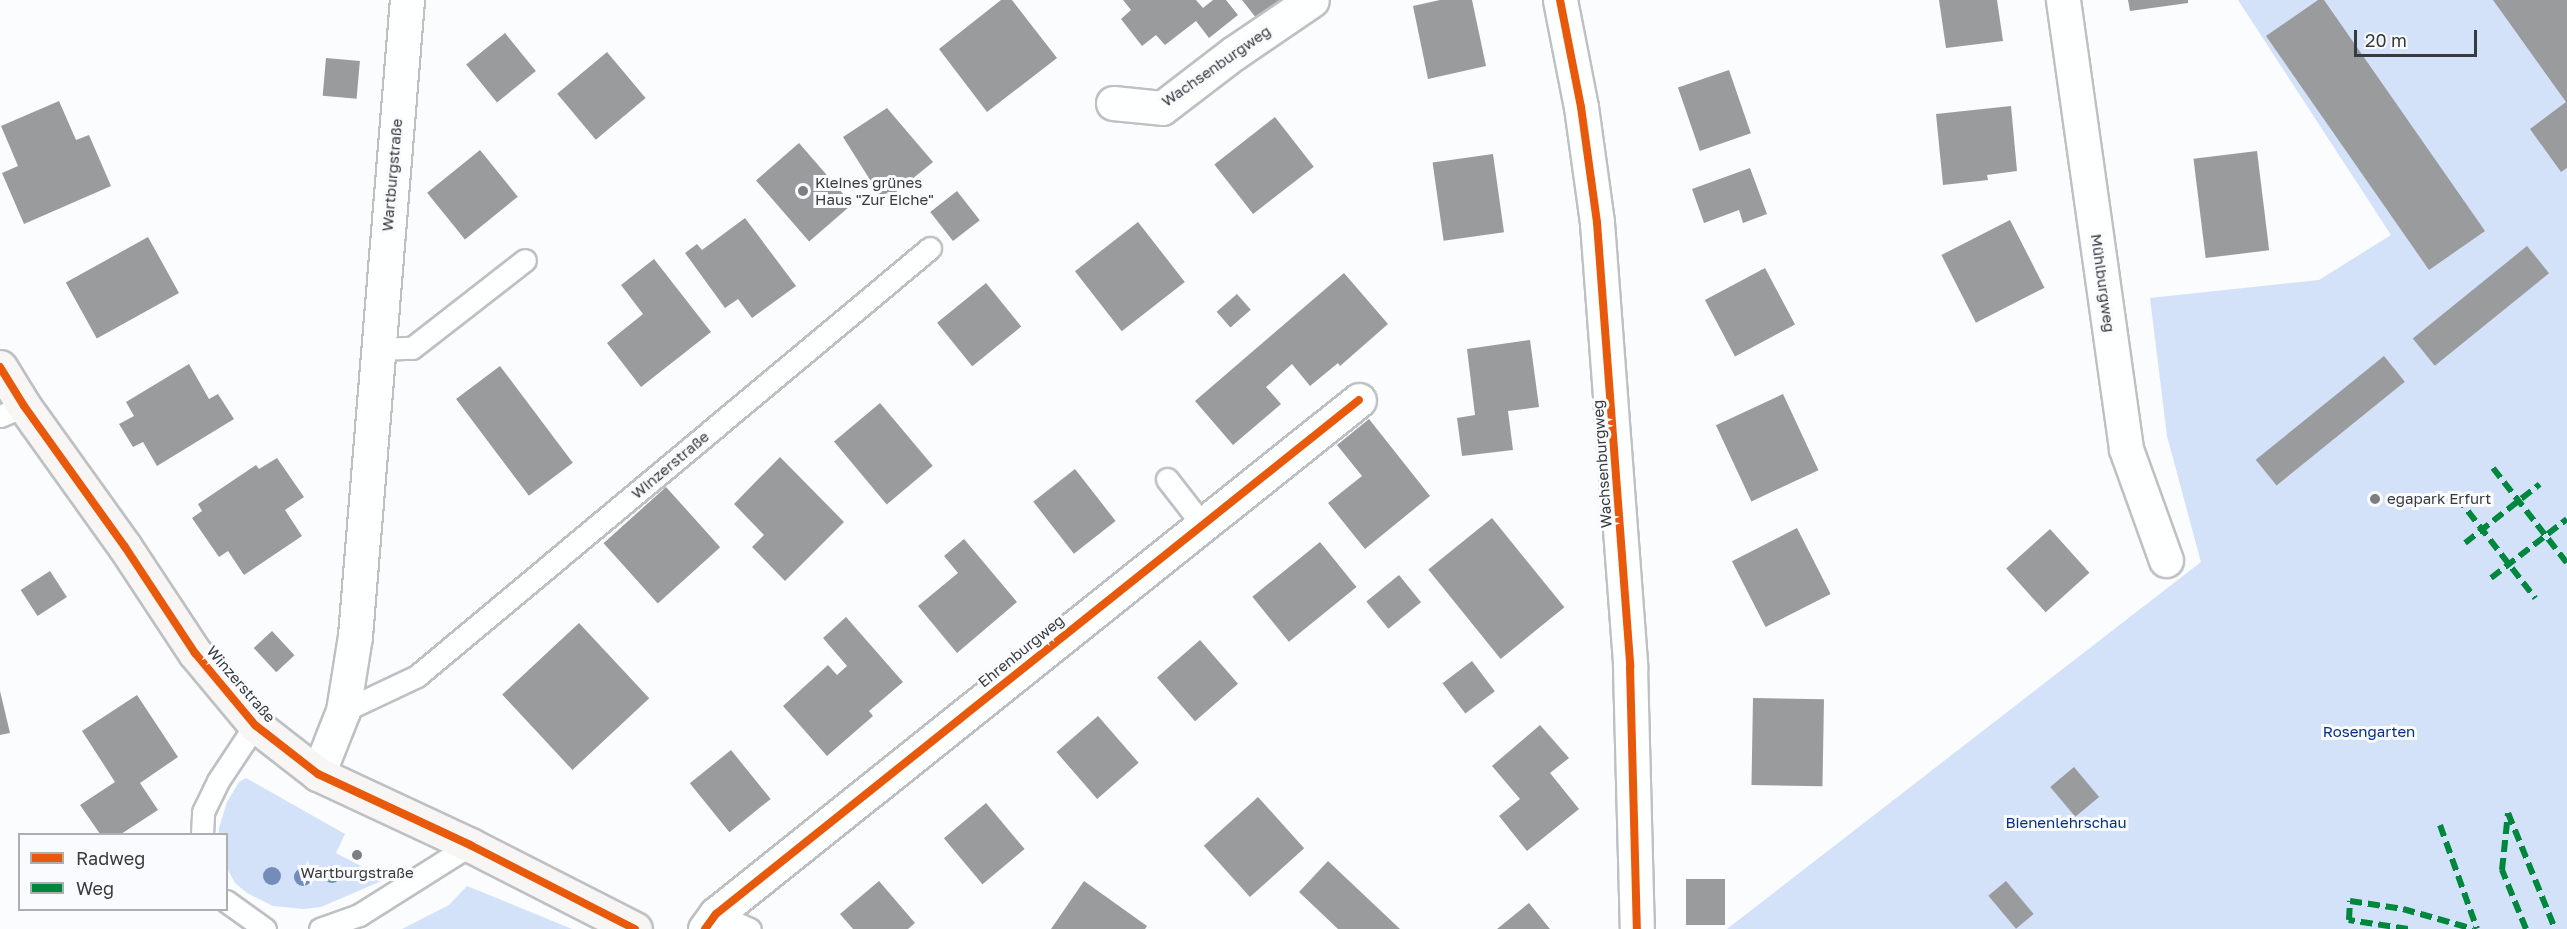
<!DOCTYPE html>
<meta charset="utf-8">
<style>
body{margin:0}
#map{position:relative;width:2567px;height:929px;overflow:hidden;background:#fbfcfd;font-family:"Golos Text",sans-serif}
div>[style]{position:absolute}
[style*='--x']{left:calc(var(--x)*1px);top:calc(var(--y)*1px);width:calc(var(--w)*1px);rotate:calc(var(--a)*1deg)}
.green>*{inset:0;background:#d3e1f9}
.building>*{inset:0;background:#999b9d;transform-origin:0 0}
.roads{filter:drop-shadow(2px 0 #bec0c3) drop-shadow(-2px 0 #bec0c3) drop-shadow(0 2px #bec0c3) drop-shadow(0 -2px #bec0c3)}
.lane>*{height:21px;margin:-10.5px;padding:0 10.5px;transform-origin:10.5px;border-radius:10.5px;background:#feffff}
.street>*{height:33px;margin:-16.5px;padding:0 16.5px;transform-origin:16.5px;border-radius:16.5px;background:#feffff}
.secondary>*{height:33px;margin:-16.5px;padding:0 16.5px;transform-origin:16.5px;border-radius:16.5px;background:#f8f6f4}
.quiet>*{height:6px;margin-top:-3px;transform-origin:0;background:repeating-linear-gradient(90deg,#00873e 0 12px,transparent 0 18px)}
.cycleway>*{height:8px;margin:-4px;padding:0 4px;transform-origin:4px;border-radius:4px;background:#e8590c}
.trees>*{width:18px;height:18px;margin:-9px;border-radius:50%;background:#738cba}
.dots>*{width:16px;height:16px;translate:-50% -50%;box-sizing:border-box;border:3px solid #fafbfe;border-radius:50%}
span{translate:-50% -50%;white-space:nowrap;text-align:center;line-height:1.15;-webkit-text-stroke:6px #fafbfe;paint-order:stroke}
.street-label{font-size:15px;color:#373a3f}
.poi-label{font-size:15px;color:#373a3f}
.left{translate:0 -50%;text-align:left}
.park-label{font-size:15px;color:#043184}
.legend{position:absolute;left:18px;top:833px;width:210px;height:78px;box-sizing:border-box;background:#fafbfe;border:2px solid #acaeb2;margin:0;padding:8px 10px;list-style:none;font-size:18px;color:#373a3f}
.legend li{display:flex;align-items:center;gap:12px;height:30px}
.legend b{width:30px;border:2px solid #acaeb2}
.scale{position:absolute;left:2354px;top:30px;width:123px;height:27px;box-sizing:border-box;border:3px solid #373a3f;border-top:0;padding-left:8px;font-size:18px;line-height:21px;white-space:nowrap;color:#373a3f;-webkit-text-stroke:4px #fafbfe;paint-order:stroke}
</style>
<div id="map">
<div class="green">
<i style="clip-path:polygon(2238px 0,2567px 0,2567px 929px,1727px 929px,2201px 562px,2167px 436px,2150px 298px,2319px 280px,2391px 235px)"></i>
<i style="clip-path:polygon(246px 778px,345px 834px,336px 853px,386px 879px,321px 907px,304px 909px,273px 906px,247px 893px,235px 883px,228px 870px,226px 834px,219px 834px,219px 828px,227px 802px,239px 782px)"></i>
<i style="clip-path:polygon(467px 886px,572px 929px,402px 929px,449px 905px)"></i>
</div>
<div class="building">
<i style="clip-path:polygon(1001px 0,1012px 0,1057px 58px,987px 112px,939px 49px)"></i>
<i style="clip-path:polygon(1123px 0,1196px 0,1203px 8px,1213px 0,1226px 0,1238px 15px,1209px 38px,1196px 21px,1165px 45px,1156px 35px,1142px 46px,1121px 19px,1131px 10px)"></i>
<i style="clip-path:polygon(1242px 0,1281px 0,1257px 19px)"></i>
<i style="clip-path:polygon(1440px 0,1472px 0,1486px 66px,1428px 79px,1413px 6px)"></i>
<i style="clip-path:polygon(1939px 0,1997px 0,2003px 41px,1946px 48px)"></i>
<i style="clip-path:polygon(2128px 0,2188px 0,2188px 3px,2130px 11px)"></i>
<i style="clip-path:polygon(2318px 0,2324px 0,2485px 231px,2429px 270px,2266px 36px)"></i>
<i style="clip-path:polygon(2493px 0,2567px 0,2567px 168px,2561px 172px,2530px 129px,2566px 102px)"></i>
<i style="left:505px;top:33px;width:49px;height:50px;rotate:51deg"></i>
<i style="left:607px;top:52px;width:60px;height:65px;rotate:50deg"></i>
<i style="left:326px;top:58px;width:34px;height:38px;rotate:5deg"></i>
<i style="left:1729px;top:70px;width:67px;height:54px;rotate:71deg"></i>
<i style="clip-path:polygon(59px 101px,76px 140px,89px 135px,111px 186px,24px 224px,2px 173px,18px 166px,1px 126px)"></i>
<i style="clip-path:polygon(2011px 106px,2017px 171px,1987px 175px,1988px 180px,1943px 185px,1936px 114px)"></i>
<i style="clip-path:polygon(887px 108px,933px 162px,884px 202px,843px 137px)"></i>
<i style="left:1275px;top:117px;width:63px;height:77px;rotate:52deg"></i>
<i style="left:799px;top:143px;width:81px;height:57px;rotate:49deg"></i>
<i style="left:480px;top:150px;width:60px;height:68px;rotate:51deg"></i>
<i style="left:2257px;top:151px;width:100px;height:64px;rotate:83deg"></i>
<i style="left:1493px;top:154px;width:79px;height:61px;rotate:82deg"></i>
<i style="clip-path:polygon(1750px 168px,1767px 214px,1743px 223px,1739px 210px,1704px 223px,1692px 189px)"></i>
<i style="left:957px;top:191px;width:37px;height:34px;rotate:52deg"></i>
<i style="clip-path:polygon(745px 218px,796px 286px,752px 318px,738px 299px,725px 308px,685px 253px,697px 244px,702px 250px)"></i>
<i style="left:2010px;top:220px;width:76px;height:77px;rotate:63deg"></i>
<i style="left:1138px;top:222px;width:76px;height:80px;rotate:52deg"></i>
<i style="left:148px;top:237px;width:64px;height:94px;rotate:61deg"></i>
<i style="left:2527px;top:246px;width:35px;height:147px;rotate:51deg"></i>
<i style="clip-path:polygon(654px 259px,711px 332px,641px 387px,607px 343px,643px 314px,621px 285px)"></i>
<i style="left:1765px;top:268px;width:64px;height:68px;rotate:62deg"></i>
<i style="clip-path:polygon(1344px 273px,1388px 324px,1340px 366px,1338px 363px,1310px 386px,1292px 364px,1266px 387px,1281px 404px,1233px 445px,1195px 401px)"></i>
<i style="left:986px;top:283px;width:56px;height:63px;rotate:51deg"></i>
<i style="left:1237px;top:294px;width:21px;height:27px;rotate:49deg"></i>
<i style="clip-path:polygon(1530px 340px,1539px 407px,1508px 411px,1513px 450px,1462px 456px,1457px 418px,1475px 415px,1467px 349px)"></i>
<i style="left:2384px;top:356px;width:33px;height:165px;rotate:51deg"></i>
<i style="clip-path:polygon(189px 364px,209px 399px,218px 394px,234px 419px,157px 466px,143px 442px,133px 447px,119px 424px,134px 416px,126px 402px)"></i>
<i style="left:500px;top:366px;width:121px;height:55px;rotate:53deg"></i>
<i style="left:1783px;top:394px;width:84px;height:74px;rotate:65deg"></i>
<i style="left:880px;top:403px;width:82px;height:60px;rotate:50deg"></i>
<i style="clip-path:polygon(1369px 419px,1430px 496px,1365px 549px,1328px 503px,1362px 476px,1337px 445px)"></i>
<i style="clip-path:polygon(780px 457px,844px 522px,785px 581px,752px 547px,764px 535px,734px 504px)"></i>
<i style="clip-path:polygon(277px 458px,304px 497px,285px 510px,302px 536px,244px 575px,228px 551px,219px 557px,192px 518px,202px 511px,198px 504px,256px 465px,259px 469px)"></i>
<i style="left:1075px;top:469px;width:66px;height:53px;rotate:52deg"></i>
<i style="left:666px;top:487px;width:81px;height:84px;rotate:48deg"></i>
<i style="left:1492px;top:518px;width:115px;height:82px;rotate:51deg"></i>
<i style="left:1797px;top:528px;width:74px;height:73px;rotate:63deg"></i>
<i style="left:2050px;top:529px;width:59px;height:59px;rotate:48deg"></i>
<i style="clip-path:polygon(964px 539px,1017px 602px,957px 653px,918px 606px,958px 573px,944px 556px)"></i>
<i style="left:1320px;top:542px;width:58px;height:87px;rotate:51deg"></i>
<i style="left:50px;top:571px;width:31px;height:35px;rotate:57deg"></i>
<i style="left:1399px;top:575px;width:35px;height:42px;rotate:51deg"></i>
<i style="clip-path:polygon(846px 617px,903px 682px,869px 711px,873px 716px,827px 756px,783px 706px,828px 665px,837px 675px,847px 666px,823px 638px)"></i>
<i style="left:579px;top:623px;width:103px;height:105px;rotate:47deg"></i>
<i style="left:272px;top:631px;width:33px;height:25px;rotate:47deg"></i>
<i style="left:1200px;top:640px;width:58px;height:57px;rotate:49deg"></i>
<i style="left:1472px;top:661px;width:38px;height:37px;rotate:53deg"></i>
<i style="clip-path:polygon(0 691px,10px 733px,0 735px)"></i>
<i style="clip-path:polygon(137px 695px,178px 757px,140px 783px,158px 810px,121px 834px,100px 834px,80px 805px,115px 782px,82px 731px)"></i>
<i style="left:1753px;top:698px;width:71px;height:87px;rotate:1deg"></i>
<i style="left:1098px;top:716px;width:62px;height:55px;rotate:49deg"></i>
<i style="clip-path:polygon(1540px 725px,1569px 758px,1550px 773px,1579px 809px,1527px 851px,1499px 816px,1520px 799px,1492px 766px)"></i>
<i style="left:731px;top:750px;width:63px;height:53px;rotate:51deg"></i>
<i style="left:2074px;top:767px;width:39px;height:31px;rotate:50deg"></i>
<i style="left:1258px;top:797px;width:69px;height:73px;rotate:48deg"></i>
<i style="left:986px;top:803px;width:60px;height:55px;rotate:50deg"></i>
<i style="clip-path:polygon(1328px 861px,1400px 929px,1338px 929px,1299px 892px)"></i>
<i style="left:1686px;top:879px;width:39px;height:46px"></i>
<i style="clip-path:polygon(879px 881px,915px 923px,908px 929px,853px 929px,840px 914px)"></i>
<i style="clip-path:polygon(1084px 881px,1147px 926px,1145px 929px,1051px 929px)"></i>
<i style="left:2006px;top:881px;width:43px;height:23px;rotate:50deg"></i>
<i style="clip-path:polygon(1529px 903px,1550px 929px,1497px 929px)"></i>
</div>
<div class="roads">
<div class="lane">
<i style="--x:377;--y:349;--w:35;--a:-2"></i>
<i style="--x:412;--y:348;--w:143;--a:-37.9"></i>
<i style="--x:0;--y:416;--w:26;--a:-23"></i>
<i style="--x:1167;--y:479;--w:57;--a:52.1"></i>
<i style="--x:343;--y:711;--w:82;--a:-25.3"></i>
<i style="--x:417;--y:676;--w:668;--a:-39.84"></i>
<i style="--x:202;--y:834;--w:22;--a:-87"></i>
<i style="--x:203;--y:812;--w:34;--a:-64"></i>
<i style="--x:218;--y:781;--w:67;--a:-56.5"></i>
<i style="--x:226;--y:901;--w:48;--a:35.7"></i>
<i style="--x:716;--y:914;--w:37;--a:24"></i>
<i style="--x:320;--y:929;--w:41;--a:-19.7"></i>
<i style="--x:359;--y:915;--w:131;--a:-32.2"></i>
</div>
<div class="street">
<i style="--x:1560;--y:0;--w:109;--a:78.9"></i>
<i style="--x:1581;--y:107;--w:117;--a:82.1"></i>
<i style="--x:1597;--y:223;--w:445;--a:85.7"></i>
<i style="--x:1630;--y:667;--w:262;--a:88.5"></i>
<i style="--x:2063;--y:0;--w:453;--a:82"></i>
<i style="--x:2126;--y:449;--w:118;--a:70.2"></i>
<i style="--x:1113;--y:103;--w:49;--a:5.8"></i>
<i style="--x:1162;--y:108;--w:91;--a:-37.4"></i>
<i style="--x:1234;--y:53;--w:94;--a:-34.2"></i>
<i style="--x:318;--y:774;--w:68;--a:-68.4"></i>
<i style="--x:343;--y:711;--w:76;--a:-80.9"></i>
<i style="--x:355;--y:636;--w:638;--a:-85.33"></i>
<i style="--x:705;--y:929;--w:19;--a:-54"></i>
<i style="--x:716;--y:914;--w:823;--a:-38.64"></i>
</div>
<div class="secondary">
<i style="--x:0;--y:367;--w:46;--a:58.4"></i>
<i style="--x:24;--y:406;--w:173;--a:54.4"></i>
<i style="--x:125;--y:547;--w:127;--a:56.6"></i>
<i style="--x:195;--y:653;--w:94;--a:50.2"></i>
<i style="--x:255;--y:725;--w:80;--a:37.9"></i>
<i style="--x:318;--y:774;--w:168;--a:25"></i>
<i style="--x:470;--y:845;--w:185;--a:27"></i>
</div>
</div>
<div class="quiet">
<i style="--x:2493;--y:468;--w:120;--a:52.1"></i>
<i style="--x:2457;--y:497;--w:128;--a:52.3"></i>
<i style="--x:2465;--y:543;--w:95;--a:-38.2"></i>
<i style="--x:2491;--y:578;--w:96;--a:-37.8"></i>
<i style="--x:2440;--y:825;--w:110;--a:70.4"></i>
<i style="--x:2408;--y:929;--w:60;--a:-171.3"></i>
<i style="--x:2349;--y:920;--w:19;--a:-87"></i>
<i style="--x:2350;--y:901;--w:54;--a:8.6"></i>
<i style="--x:2403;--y:909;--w:73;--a:15.9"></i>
<i style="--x:2526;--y:929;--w:64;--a:-112.1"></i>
<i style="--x:2502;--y:870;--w:57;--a:-84"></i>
<i style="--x:2508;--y:813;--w:125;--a:67.9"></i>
</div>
<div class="cycleway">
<i style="--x:1560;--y:0;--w:109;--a:78.9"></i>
<i style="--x:1581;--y:107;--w:117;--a:82.1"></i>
<i style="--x:1597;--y:223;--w:445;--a:85.7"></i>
<i style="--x:1630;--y:667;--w:262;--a:88.5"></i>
<i style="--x:0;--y:367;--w:46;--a:58.4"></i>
<i style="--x:24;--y:406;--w:173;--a:54.4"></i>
<i style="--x:125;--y:547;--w:127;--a:56.6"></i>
<i style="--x:195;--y:653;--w:94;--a:50.2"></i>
<i style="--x:255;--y:725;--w:80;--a:37.9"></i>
<i style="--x:318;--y:774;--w:168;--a:25"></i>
<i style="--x:470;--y:845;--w:185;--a:27"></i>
<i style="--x:705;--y:929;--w:19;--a:-54"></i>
<i style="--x:716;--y:914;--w:823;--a:-38.64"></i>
</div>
<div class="trees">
<i style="left:332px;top:874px"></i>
<i style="left:272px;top:876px"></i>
<i style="left:303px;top:877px"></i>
</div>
<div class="dots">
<i style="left:803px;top:191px;background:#7c7e82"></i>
<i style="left:2375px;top:499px;background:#7c7e82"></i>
<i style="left:357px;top:855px;background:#7c7e82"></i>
</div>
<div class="street-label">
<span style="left:1216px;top:66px;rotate:-35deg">Wachsenburgweg</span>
<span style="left:392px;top:175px;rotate:-85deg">Wartburgstraße</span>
<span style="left:2103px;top:283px;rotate:82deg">Mühlburgweg</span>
<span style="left:1602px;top:464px;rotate:-94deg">Wachsenburgweg</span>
<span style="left:670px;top:465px;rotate:-40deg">Winzerstraße</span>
<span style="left:1021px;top:651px;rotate:-39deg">Ehrenburgweg</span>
<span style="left:241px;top:684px;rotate:49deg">Winzerstraße</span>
</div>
<div class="poi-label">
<span class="left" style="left:815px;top:191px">Kleines grünes<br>Haus "Zur Eiche"</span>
<span class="left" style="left:2387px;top:499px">egapark Erfurt</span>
<span style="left:357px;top:873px">Wartburgstraße</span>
</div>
<div class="park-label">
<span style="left:2369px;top:732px">Rosengarten</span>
<span style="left:2066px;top:823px">Bienenlehrschau</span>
</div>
<ul class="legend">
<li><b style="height:8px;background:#e8590c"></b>Radweg</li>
<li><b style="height:8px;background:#00873e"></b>Weg</li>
</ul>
<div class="scale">20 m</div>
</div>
